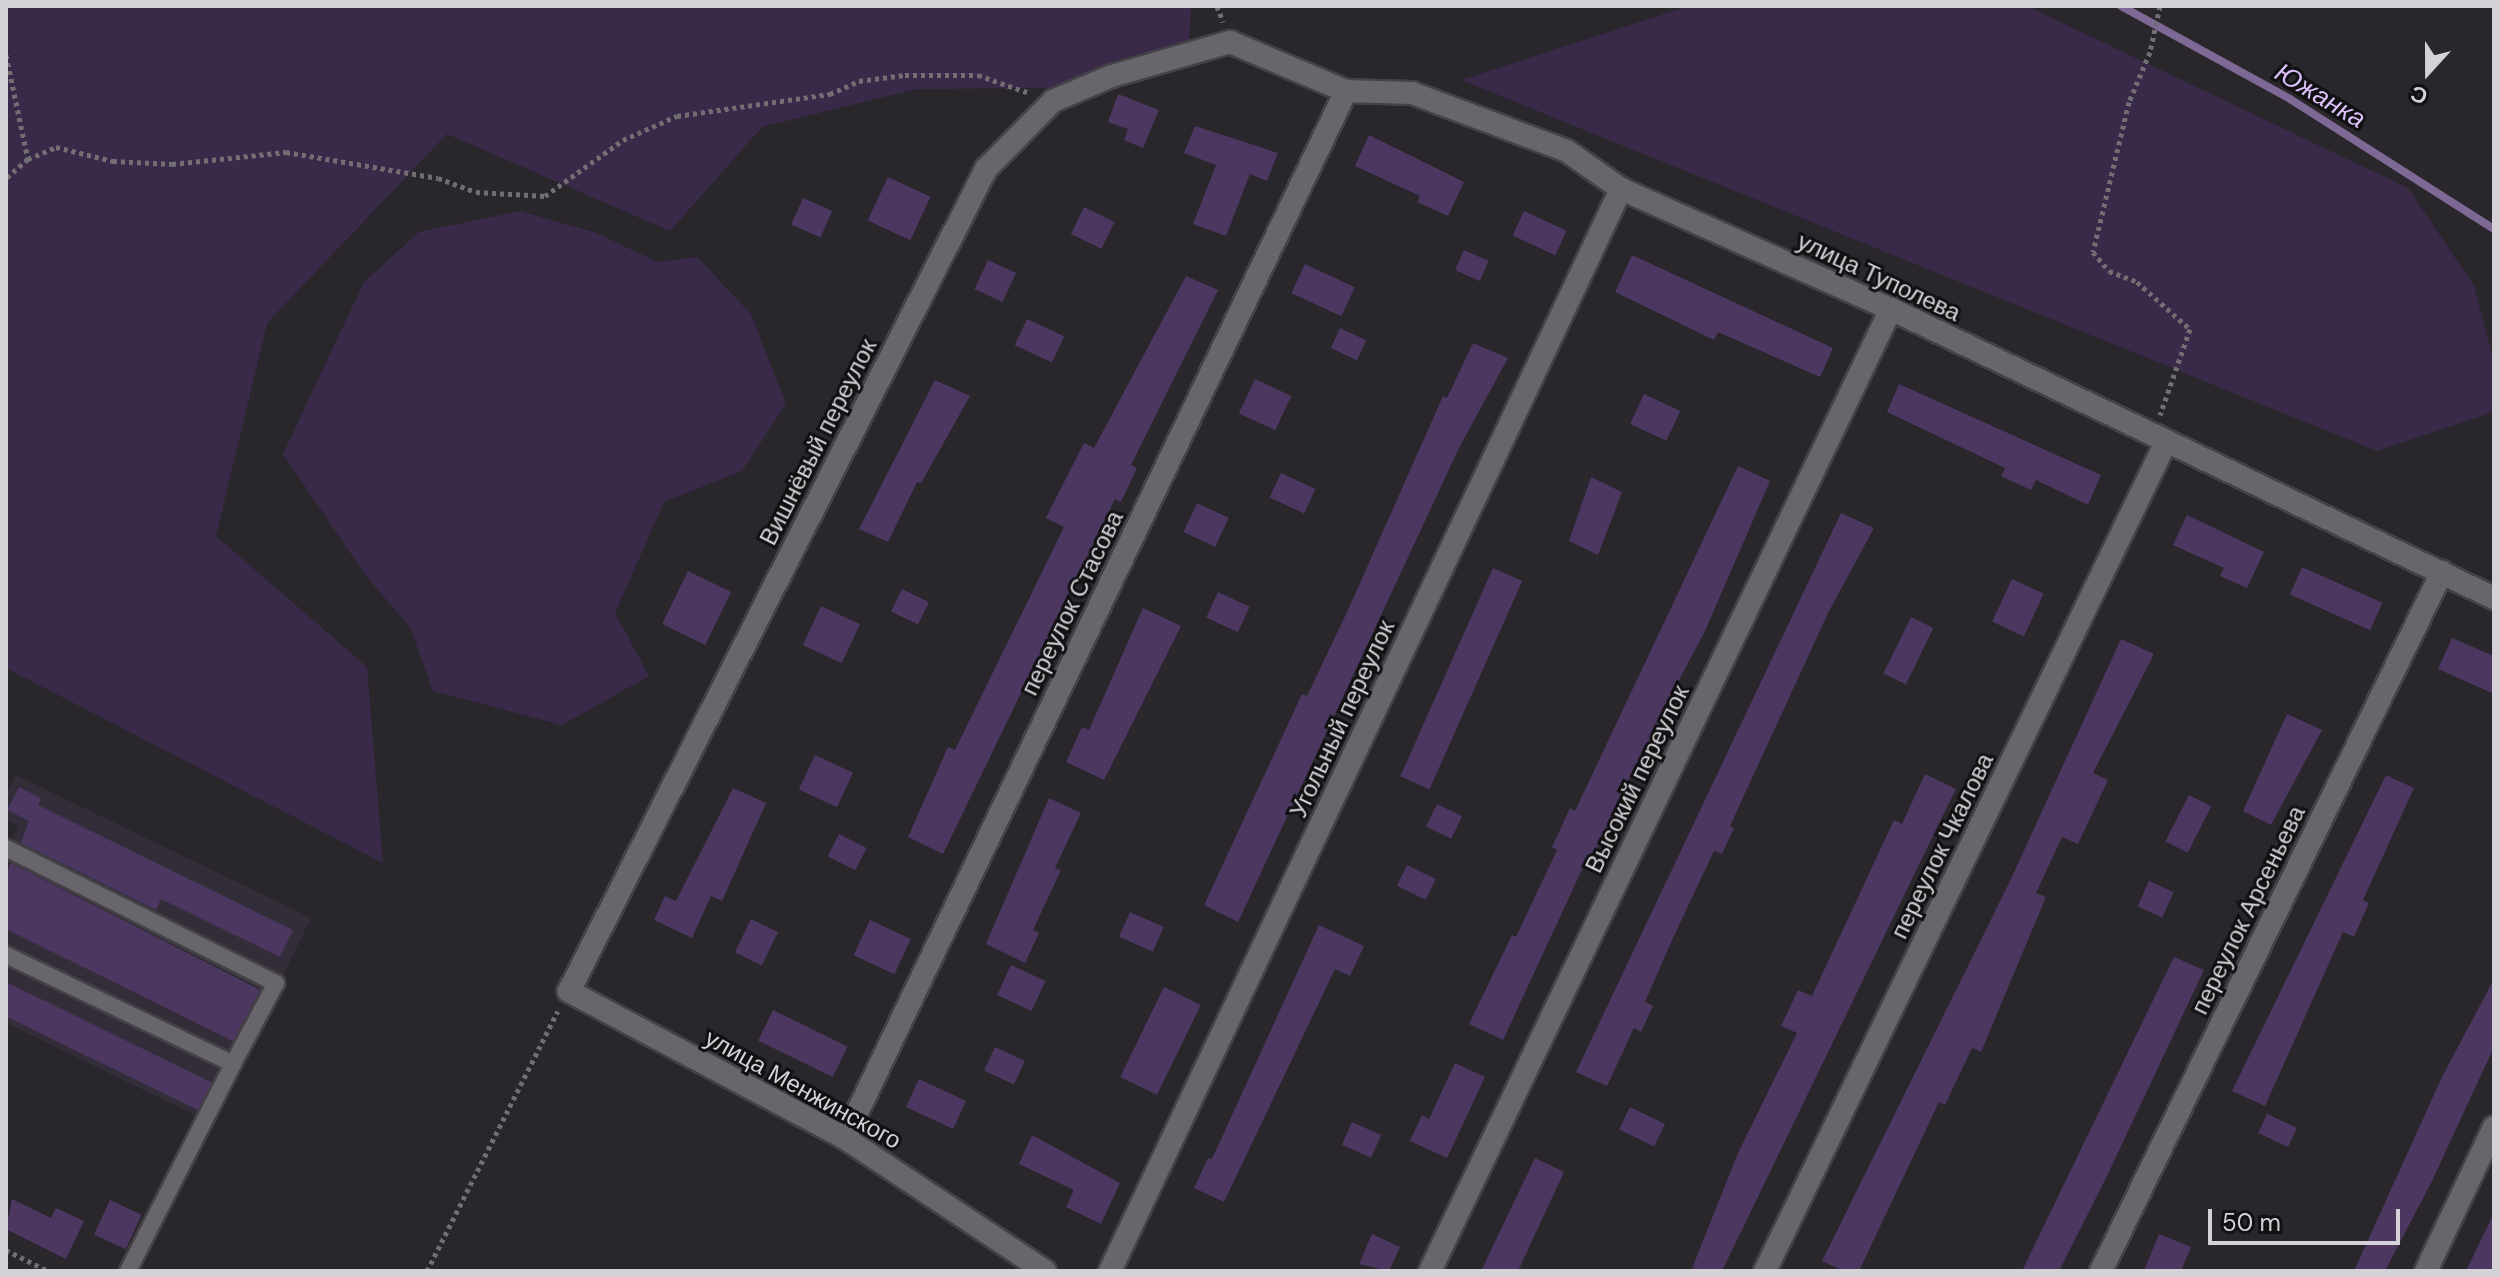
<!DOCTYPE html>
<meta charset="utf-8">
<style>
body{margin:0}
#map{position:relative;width:2500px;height:1277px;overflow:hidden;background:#29262c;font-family:"DM Sans",sans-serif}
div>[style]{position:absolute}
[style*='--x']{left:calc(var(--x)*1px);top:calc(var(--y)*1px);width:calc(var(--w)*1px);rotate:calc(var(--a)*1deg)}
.built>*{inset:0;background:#322d39}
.green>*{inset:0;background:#3a2a49}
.stream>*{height:8px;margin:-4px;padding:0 4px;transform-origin:4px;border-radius:4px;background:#7e6895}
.building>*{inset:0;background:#4c3761;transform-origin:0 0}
.path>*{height:5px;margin-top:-2.5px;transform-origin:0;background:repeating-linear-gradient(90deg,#726f74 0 4px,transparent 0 8px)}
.roads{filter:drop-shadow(2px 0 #444247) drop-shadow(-2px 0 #444247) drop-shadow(0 2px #444247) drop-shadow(0 -2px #444247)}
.service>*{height:16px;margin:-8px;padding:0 8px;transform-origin:8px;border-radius:8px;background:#68656c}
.minor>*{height:22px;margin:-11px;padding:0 11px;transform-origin:11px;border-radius:11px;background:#68656c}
span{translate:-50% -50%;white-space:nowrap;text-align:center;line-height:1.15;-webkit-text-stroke:6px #111012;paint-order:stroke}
.street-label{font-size:24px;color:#d4d2d6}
.water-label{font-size:26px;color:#dabff8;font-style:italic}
.frame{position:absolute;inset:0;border:8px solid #d4d2d6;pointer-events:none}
.north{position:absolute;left:2388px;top:32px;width:80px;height:80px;-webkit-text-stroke:6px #111012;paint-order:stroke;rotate:201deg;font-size:22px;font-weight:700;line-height:32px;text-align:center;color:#d4d2d6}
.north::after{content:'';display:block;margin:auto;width:28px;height:36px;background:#d4d2d6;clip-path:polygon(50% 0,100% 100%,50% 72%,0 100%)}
.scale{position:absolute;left:2208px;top:1209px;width:192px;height:36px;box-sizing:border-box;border:4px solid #d4d2d6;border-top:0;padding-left:10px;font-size:24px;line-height:28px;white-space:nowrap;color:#d4d2d6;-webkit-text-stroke:6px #111012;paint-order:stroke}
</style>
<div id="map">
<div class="built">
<i style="clip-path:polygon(16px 775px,311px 918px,211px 1123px,6px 1023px,6px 849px,18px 826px,6px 820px,6px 794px)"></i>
</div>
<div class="green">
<i style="clip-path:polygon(6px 6px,1191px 6px,1189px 44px,1053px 88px,916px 89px,762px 127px,670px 231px,447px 134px,267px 323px,216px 536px,367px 667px,383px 863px,6px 668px)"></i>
<i style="clip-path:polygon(1689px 6px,2027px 6px,2408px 188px,2474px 286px,2494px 362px,2494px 412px,2377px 451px,1461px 80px)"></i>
<i style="clip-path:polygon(519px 211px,594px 232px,658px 262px,697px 257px,751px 314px,786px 404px,742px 471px,664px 502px,615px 613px,649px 676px,562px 725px,433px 691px,410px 627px,366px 576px,283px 454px,364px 282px,419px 232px)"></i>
</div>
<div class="stream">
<i style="--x:2121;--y:6;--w:193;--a:28.8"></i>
<i style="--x:2290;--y:99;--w:242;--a:32.5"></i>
</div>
<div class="building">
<i style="clip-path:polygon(1118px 94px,1159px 110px,1143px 148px,1124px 140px,1128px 129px,1108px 122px)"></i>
<i style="clip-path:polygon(1195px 126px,1278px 153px,1267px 181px,1250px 174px,1226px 236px,1193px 224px,1216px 165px,1184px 153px)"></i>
<i style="clip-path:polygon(1369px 135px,1464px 182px,1448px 216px,1417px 202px,1420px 196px,1355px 166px)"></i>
<i style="left:888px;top:177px;width:47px;height:48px;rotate:25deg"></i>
<i style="left:803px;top:198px;width:32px;height:29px;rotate:24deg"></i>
<i style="left:1084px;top:207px;width:34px;height:30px;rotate:26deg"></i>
<i style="left:1524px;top:211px;width:47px;height:27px;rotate:25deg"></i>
<i style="left:1464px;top:250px;width:27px;height:22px;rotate:24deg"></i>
<i style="clip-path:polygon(1632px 255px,1833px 348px,1820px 377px,1718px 332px,1714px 340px,1615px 292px)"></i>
<i style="left:988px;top:260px;width:31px;height:32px;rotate:25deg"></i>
<i style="left:1305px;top:264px;width:55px;height:32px;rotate:25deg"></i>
<i style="clip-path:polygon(1186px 276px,1218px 290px,1131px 465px,1137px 468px,1121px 502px,1115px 499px,943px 854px,908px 837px,948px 747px,955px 750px,1064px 527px,1046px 518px,1057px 496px,1084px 443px,1094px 448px)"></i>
<i style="left:1027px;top:319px;width:41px;height:29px;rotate:25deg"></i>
<i style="left:1340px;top:328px;width:29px;height:22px;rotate:25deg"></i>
<i style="clip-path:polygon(1473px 343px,1508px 358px,1459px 448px,1238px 922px,1204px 905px,1302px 694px,1307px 696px,1348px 610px,1443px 396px,1447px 398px)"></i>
<i style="left:1255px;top:379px;width:40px;height:38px;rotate:25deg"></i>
<i style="clip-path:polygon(935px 380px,970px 396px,921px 483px,917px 482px,888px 542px,859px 529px)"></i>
<i style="clip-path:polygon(1899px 384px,2101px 475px,2088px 505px,2036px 480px,2031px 490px,2001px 476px,2005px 468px,1887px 412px)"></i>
<i style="left:1644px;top:394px;width:40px;height:33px;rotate:25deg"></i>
<i style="clip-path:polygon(1738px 466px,1770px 481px,1705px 631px,1660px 716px,1665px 719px,1651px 749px,1645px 746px,1589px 865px,1585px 863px,1503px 1040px,1469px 1024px,1512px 935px,1516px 937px,1557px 850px,1552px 847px,1570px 808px,1575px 811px)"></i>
<i style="left:1281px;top:473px;width:38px;height:27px;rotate:25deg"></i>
<i style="clip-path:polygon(1591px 477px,1622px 492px,1598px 555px,1569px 541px)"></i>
<i style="left:1197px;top:503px;width:35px;height:32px;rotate:25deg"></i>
<i style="clip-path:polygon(1841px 513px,1874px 528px,1828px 613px,1730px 826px,1734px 828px,1722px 854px,1714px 851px,1673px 938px,1645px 1002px,1653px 1006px,1641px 1032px,1634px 1028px,1607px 1086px,1576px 1072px)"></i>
<i style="clip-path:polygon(2187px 515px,2264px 552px,2247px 588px,2220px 576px,2224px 568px,2173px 545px)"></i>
<i style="left:2302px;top:567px;width:88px;height:30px;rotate:24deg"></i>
<i style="left:1493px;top:568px;width:32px;height:228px;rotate:24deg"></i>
<i style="left:688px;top:571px;width:48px;height:59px;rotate:26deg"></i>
<i style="left:2012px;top:579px;width:35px;height:47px;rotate:25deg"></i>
<i style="left:902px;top:589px;width:30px;height:25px;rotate:26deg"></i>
<i style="left:1218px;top:592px;width:35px;height:28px;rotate:25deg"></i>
<i style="left:821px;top:606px;width:43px;height:43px;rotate:25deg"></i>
<i style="clip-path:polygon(1143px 608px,1181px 626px,1104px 780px,1066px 762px,1082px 727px,1089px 730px)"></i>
<i style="left:1911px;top:617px;width:25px;height:63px;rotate:26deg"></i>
<i style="clip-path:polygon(2452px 638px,2494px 656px,2494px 694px,2438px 669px)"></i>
<i style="clip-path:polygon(2121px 639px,2154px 654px,2093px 773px,2108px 780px,2078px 844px,2062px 837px,2036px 893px,2046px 897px,1981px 1052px,1972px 1048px,1945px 1105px,1939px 1102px,1859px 1271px,1844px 1271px,1822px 1261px,2010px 881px)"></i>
<i style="clip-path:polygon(2287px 714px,2322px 730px,2271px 825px,2243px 811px)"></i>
<i style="left:815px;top:755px;width:42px;height:38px;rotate:25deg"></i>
<i style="clip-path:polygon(1925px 774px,1956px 789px,1943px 815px,1722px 1271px,1691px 1271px,1738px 1153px,1797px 1033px,1781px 1026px,1798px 990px,1812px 996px,1894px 820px,1902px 824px)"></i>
<i style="clip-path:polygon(2386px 775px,2414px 788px,2363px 900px,2369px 903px,2354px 937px,2343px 932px,2265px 1106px,2232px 1091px)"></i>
<i style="clip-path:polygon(19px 787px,41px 798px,38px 805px,293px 930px,280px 957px,161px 899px,156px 910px,21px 843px,29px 821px,7px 810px)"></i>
<i style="clip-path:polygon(733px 788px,766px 803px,722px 901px,711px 896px,692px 938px,654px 920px,665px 896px,676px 901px)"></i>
<i style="left:2189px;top:795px;width:25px;height:52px;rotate:27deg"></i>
<i style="clip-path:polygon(1049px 798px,1081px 813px,1055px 868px,1061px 870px,1033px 930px,1039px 933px,1025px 963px,986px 944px)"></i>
<i style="left:1437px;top:804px;width:28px;height:25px;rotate:26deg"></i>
<i style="left:839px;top:834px;width:31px;height:25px;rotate:27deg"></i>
<i style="clip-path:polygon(11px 863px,260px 990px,233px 1041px,6px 929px,6px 874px)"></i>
<i style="left:1407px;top:865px;width:32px;height:23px;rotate:26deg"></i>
<i style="left:2149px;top:881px;width:27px;height:28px;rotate:24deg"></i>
<i style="left:1130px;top:912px;width:37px;height:27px;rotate:24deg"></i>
<i style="left:751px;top:919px;width:30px;height:37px;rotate:26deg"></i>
<i style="left:870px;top:920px;width:45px;height:39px;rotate:25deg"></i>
<i style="clip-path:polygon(1319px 925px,1364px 946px,1350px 976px,1335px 969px,1224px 1202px,1194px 1188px,1208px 1158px,1212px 1159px)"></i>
<i style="clip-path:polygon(2174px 957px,2204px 970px,2107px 1176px,2059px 1271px,2022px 1271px)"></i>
<i style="left:1011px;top:965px;width:38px;height:33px;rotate:25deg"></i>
<i style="clip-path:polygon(2494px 979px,2494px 1047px,2432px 1181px,2385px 1271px,2354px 1271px,2442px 1077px)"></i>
<i style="left:6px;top:982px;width:229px;height:31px;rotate:26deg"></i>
<i style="left:1164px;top:987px;width:41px;height:100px;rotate:26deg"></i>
<i style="left:773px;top:1010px;width:83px;height:34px;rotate:26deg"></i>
<i style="left:995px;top:1047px;width:33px;height:26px;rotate:25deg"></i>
<i style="clip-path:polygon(1455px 1063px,1485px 1077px,1447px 1158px,1410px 1141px,1422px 1115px,1429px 1119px)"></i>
<i style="left:919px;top:1079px;width:52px;height:31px;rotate:25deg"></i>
<i style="left:1630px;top:1107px;width:39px;height:25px;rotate:26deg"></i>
<i style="left:2267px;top:1114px;width:33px;height:21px;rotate:25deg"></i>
<i style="left:1352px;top:1122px;width:32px;height:25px;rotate:24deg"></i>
<i style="clip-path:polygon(1032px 1135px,1120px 1183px,1101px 1224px,1066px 1207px,1074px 1190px,1019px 1164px)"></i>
<i style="clip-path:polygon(1535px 1158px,1564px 1172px,1518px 1271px,1481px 1271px)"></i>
<i style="clip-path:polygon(12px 1199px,51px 1218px,56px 1208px,84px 1221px,66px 1259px,6px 1229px)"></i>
<i style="left:110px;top:1200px;width:35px;height:38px;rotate:25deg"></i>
<i style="clip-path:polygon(2494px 1213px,2494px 1271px,2466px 1271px)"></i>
<i style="clip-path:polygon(1372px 1234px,1400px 1247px,1389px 1271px,1359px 1264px)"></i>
<i style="clip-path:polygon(2159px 1234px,2191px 1247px,2181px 1271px,2144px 1271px)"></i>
</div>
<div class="path">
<i style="--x:1217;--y:6;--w:17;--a:69"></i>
<i style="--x:2160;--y:6;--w:47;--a:102.3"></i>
<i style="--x:2150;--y:52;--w:54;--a:112.8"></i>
<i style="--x:2129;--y:102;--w:154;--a:103.5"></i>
<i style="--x:2093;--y:252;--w:25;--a:50"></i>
<i style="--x:2109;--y:271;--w:30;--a:21"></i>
<i style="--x:2137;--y:282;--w:71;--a:41.6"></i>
<i style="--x:2190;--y:329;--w:91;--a:109.2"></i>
<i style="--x:6;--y:55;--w:106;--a:78.1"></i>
<i style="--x:28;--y:159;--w:29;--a:139"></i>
<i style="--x:28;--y:159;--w:30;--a:-23"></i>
<i style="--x:56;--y:147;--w:59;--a:13.8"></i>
<i style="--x:113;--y:161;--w:59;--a:2.9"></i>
<i style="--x:172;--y:164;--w:115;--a:-6"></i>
<i style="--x:286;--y:152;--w:154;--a:9.7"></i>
<i style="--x:438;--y:178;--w:40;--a:20.2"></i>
<i style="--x:476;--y:192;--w:69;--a:3.3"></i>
<i style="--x:545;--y:196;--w:96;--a:-35.7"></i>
<i style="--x:623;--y:140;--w:59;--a:-24"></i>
<i style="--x:677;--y:116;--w:155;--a:-8.2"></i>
<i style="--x:830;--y:94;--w:32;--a:-24"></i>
<i style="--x:859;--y:81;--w:46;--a:-7.4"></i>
<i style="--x:905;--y:75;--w:73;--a:0"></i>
<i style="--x:978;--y:75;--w:54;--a:19.4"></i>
<i style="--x:6;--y:1250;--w:47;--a:26.6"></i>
<i style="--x:427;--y:1271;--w:291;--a:-63.3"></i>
</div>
<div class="roads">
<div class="service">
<i style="--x:6;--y:848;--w:302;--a:26.6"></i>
<i style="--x:276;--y:983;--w:92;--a:118"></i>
<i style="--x:6;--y:955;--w:252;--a:25.6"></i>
<i style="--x:233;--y:1064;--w:232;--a:116.9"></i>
</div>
<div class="minor">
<i style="--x:845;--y:1138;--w:1161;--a:-64.43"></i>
<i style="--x:1045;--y:1271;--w:240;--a:-146.4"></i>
<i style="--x:845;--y:1138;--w:313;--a:-152"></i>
<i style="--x:569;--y:991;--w:922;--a:-63.1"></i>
<i style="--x:986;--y:169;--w:95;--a:-45.4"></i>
<i style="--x:1053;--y:101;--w:64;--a:-23"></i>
<i style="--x:1112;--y:76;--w:123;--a:-16.1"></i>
<i style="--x:1230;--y:42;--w:126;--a:22.9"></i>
<i style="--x:1346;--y:91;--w:66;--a:1.7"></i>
<i style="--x:1412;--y:93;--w:165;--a:20.5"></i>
<i style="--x:1567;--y:151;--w:66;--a:35.1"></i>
<i style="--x:1621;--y:189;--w:295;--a:24"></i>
<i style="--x:1891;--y:309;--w:669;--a:25.61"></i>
<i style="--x:1110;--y:1271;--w:1197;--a:-64.72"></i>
<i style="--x:1430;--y:1271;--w:1067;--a:-64.4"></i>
<i style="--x:1765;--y:1271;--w:919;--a:-64.19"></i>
<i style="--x:2101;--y:1271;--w:778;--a:-64"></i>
<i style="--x:2426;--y:1271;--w:159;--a:-64.7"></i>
</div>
</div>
<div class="street-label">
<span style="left:1879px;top:277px;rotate:25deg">улица Туполева</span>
<span style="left:818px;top:442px;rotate:-63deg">Вишнёвый переулок</span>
<span style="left:1072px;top:603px;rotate:-64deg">переулок Стасова</span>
<span style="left:1342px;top:719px;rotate:-65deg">Угольный переулок</span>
<span style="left:1637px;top:779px;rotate:-64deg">Высокий переулок</span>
<span style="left:1942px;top:846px;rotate:-64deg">переулок Чкалова</span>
<span style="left:2248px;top:910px;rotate:-64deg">переулок Арсеньева</span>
<span style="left:803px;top:1089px;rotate:29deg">улица Менжинского</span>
</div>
<div class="water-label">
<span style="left:2320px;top:96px;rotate:31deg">Южанка</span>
</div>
<div class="frame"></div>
<div class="north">С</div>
<div class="scale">50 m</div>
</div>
